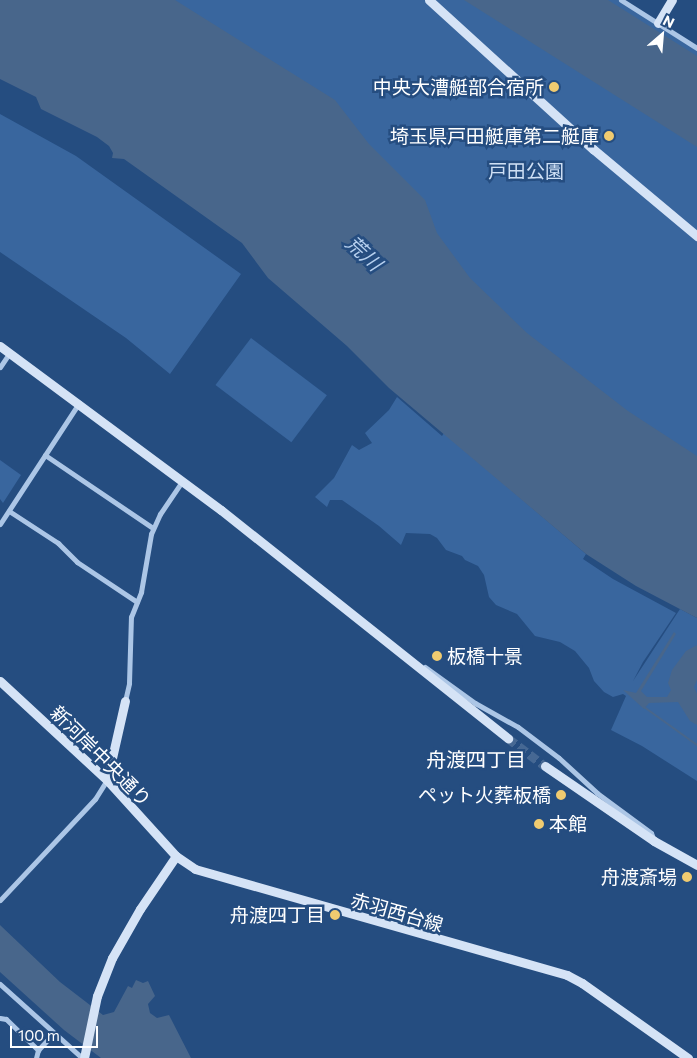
<!DOCTYPE html>
<meta charset="utf-8">
<style>
body{margin:0}
#map{position:relative;width:697px;height:1058px;overflow:hidden;background:#254d80;font-family:Commissioner,"Noto Sans JP",sans-serif}
div>[style]{position:absolute}
[style*='--x']{left:calc(var(--x)*1px);top:calc(var(--y)*1px);width:calc(var(--w)*1px);rotate:calc(var(--a)*1deg)}
.green>*{inset:0;background:#39669e;transform-origin:0 0}
.water>*{inset:0;background:#48668b}
.stream>*{height:2px;margin:-1px;padding:0 1px;transform-origin:1px;border-radius:1px;background:#48668b}
.secondary-tunnel>*{height:9px;margin-top:-4.5px;transform-origin:0;background:repeating-linear-gradient(90deg,#466893 0 9px,transparent 0 13.5px)}
.street>*{height:5px;margin:-2.5px;padding:0 2.5px;transform-origin:2.5px;border-radius:2.5px;background:#acc6e6}
.secondary>*{height:9px;margin:-4.5px;padding:0 4.5px;transform-origin:4.5px;border-radius:4.5px;background:#d5e3f6}
.dots>*{width:14px;height:14px;translate:-50% -50%;box-sizing:border-box;border:2px solid #254d80;border-radius:50%}
span{translate:-50% -50%;white-space:nowrap;text-align:center;line-height:1.15;-webkit-text-stroke:5px #254d80;paint-order:stroke}
.poi-label{font-size:19px;color:#fff}
.right{translate:-100% -50%;text-align:right}
.left{translate:0 -50%;text-align:left}
.park-label{font-size:19px;color:#cfe0f5}
.street-label{font-size:19px;color:#fff}
.water-label{font-size:20px;color:#b7d0ee;font-style:italic}
.neighbourhood-label{font-size:20px;color:#fff}
.north{position:absolute;left:637px;top:10px;width:50px;height:50px;-webkit-text-stroke:4px #254d80;paint-order:stroke;rotate:27deg;font-size:14px;font-weight:700;line-height:20px;text-align:center;color:#fff}
.north::after{content:'';display:block;margin:auto;width:18px;height:22px;background:#fff;clip-path:polygon(50% 0,100% 100%,50% 72%,0 100%)}
.scale{position:absolute;left:10px;top:1026px;width:88px;height:22px;box-sizing:border-box;border:2px solid #fff;border-top:0;padding-left:6px;font-size:15px;line-height:18px;white-space:nowrap;color:#fff;-webkit-text-stroke:4px #254d80;paint-order:stroke}
</style>
<div id="map">
<div class="green">
<i style="clip-path:polygon(23px 0,620px 0,697px 49px,697px 516px)"></i>
<i style="clip-path:polygon(0 114px,76px 156px,241px 274px,170px 374px,126px 338px,0 252px)"></i>
<i style="left:251px;top:338px;width:95px;height:59px;rotate:37deg"></i>
<i style="clip-path:polygon(397px 397px,442px 436px,444px 433px,586px 554px,583px 559px,613px 579px,676px 613px,643px 662px,633px 681px,680px 609px,697px 618px,697px 781px,642px 746px,611px 730px,626px 696px,623px 694px,613px 697px,604px 692px,594px 681px,589px 668px,575px 651px,560px 642px,535px 636px,517px 614px,496px 605px,489px 597px,484px 575px,478px 566px,465px 560px,462px 556px,446px 550px,437px 538px,430px 534px,406px 533px,401px 545px,379px 526px,342px 500px,330px 500px,327px 507px,315px 497px,334px 478px,352px 445px,359px 450px,372px 443px,365px 433px,389px 410px)"></i>
<i style="clip-path:polygon(0 460px,21px 475px,3px 503px,0 499px)"></i>
</div>
<div class="water">
<i style="clip-path:polygon(0 0,175px 0,335px 100px,369px 144px,425px 200px,437px 233px,470px 278px,527px 333px,628px 411px,697px 456px,697px 618px,636px 586px,586px 554px,389px 388px,347px 346px,268px 278px,242px 243px,124px 159px,112px 158px,113px 153px,109px 146px,97px 137px,41px 109px,36px 97px,0 79px)"></i>
<i style="clip-path:polygon(464px 0,608px 0,697px 56px,697px 147px)"></i>
<i style="clip-path:polygon(674px 632px,676px 634px,641px 691px,647px 697px,667px 697px,671px 690px,668px 683px,672px 670px,686px 651px,697px 645px,697px 680px,694px 687px,697px 694px,697px 725px,690px 721px,678px 702px,649px 703px,644px 709px,623px 690px,636px 693px)"></i>
<i style="clip-path:polygon(0 925px,60px 982px,103px 1015px,114px 1012px,128px 986px,132px 988px,136px 980px,143px 983px,148px 981px,155px 996px,148px 1004px,150px 1013px,157px 1018px,169px 1015px,191px 1058px,101px 1058px,64px 1030px,0 972px)"></i>
</div>
<div class="stream">
<i style="--x:644;--y:707;--w:65;--a:35.6"></i>
</div>
<div class="secondary-tunnel">
<i style="--x:508;--y:738;--w:46;--a:37.1"></i>
</div>
<div class="street">
<i style="--x:621;--y:0;--w:90;--a:32.3"></i>
<i style="--x:0;--y:367;--w:18;--a:-56"></i>
<i style="--x:45;--y:455;--w:130;--a:34.1"></i>
<i style="--x:9;--y:511;--w:59;--a:33.1"></i>
<i style="--x:58;--y:543;--w:27;--a:45"></i>
<i style="--x:77;--y:562;--w:72;--a:33.7"></i>
<i style="--x:0;--y:524;--w:145;--a:-56.9"></i>
<i style="--x:425;--y:667;--w:62;--a:35.8"></i>
<i style="--x:475;--y:703;--w:49;--a:29.2"></i>
<i style="--x:518;--y:727;--w:51;--a:37.1"></i>
<i style="--x:559;--y:758;--w:52;--a:42.6"></i>
<i style="--x:597;--y:793;--w:67;--a:36.5"></i>
<i style="--x:651;--y:833;--w:5;--a:68"></i>
<i style="--x:125;--y:701;--w:18;--a:-77"></i>
<i style="--x:129;--y:683;--w:66;--a:-88.3"></i>
<i style="--x:131;--y:617;--w:27;--a:-68"></i>
<i style="--x:141;--y:592;--w:59;--a:-80.2"></i>
<i style="--x:151;--y:534;--w:22;--a:-66"></i>
<i style="--x:160;--y:514;--w:40;--a:-56"></i>
<i style="--x:0;--y:900;--w:139;--a:-46.8"></i>
<i style="--x:95;--y:799;--w:22;--a:-58"></i>
<i style="--x:0;--y:984;--w:108;--a:42"></i>
<i style="--x:0;--y:1018;--w:6;--a:9"></i>
<i style="--x:6;--y:1019;--w:45;--a:44.1"></i>
<i style="--x:36;--y:1058;--w:8;--a:-76"></i>
<i style="--x:38;--y:1050;--w:23;--a:-47"></i>
</div>
<div class="secondary">
<i style="--x:429;--y:0;--w:222;--a:42.3"></i>
<i style="--x:593;--y:149;--w:136;--a:39.9"></i>
<i style="--x:658;--y:23;--w:27;--a:-59"></i>
<i style="--x:0;--y:346;--w:275;--a:36.6"></i>
<i style="--x:221;--y:510;--w:367;--a:38.5"></i>
<i style="--x:0;--y:681;--w:146;--a:42.8"></i>
<i style="--x:107;--y:780;--w:103;--a:47.8"></i>
<i style="--x:176;--y:856;--w:23;--a:34"></i>
<i style="--x:195;--y:869;--w:387;--a:15.9"></i>
<i style="--x:567;--y:975;--w:17;--a:28"></i>
<i style="--x:582;--y:983;--w:130;--a:35.3"></i>
<i style="--x:545;--y:766;--w:132;--a:34.5"></i>
<i style="--x:654;--y:841;--w:49;--a:29.2"></i>
<i style="--x:107;--y:780;--w:81;--a:-77.2"></i>
<i style="--x:84;--y:1058;--w:63;--a:-78.2"></i>
<i style="--x:97;--y:996;--w:41;--a:-68.5"></i>
<i style="--x:112;--y:958;--w:56;--a:-60.3"></i>
<i style="--x:140;--y:909;--w:64;--a:-55.8"></i>
</div>
<div class="dots">
<i style="left:554px;top:87px;background:#f0cb70"></i>
<i style="left:609px;top:136px;background:#f0cb70"></i>
<i style="left:437px;top:656px;background:#f0cb70"></i>
<i style="left:561px;top:795px;background:#f0cb70"></i>
<i style="left:539px;top:824px;background:#f0cb70"></i>
<i style="left:687px;top:877px;background:#f0cb70"></i>
<i style="left:335px;top:915px;background:#f0cb70"></i>
</div>
<div class="poi-label">
<span class="right" style="left:544px;top:87px">中央大漕艇部合宿所</span>
<span class="right" style="left:599px;top:136px">埼玉県戸田艇庫第二艇庫</span>
<span class="left" style="left:447px;top:656px">板橋十景</span>
<span class="right" style="left:551px;top:795px">ペット火葬板橋</span>
<span class="left" style="left:549px;top:824px">本館</span>
<span class="right" style="left:677px;top:877px">舟渡斎場</span>
<span class="right" style="left:325px;top:915px">舟渡四丁目</span>
</div>
<div class="park-label">
<span style="left:526px;top:171px">戸田公園</span>
</div>
<div class="street-label">
<span style="left:101px;top:756px;rotate:45deg">新河岸中央通り</span>
<span style="left:397px;top:912px;rotate:16deg">赤羽西台線</span>
</div>
<div class="water-label">
<span style="left:364px;top:253px;rotate:43deg">荒川</span>
</div>
<div class="neighbourhood-label">
<span style="left:476px;top:759px">舟渡四丁目</span>
</div>
<div class="north">N</div>
<div class="scale">100 m</div>
</div>
